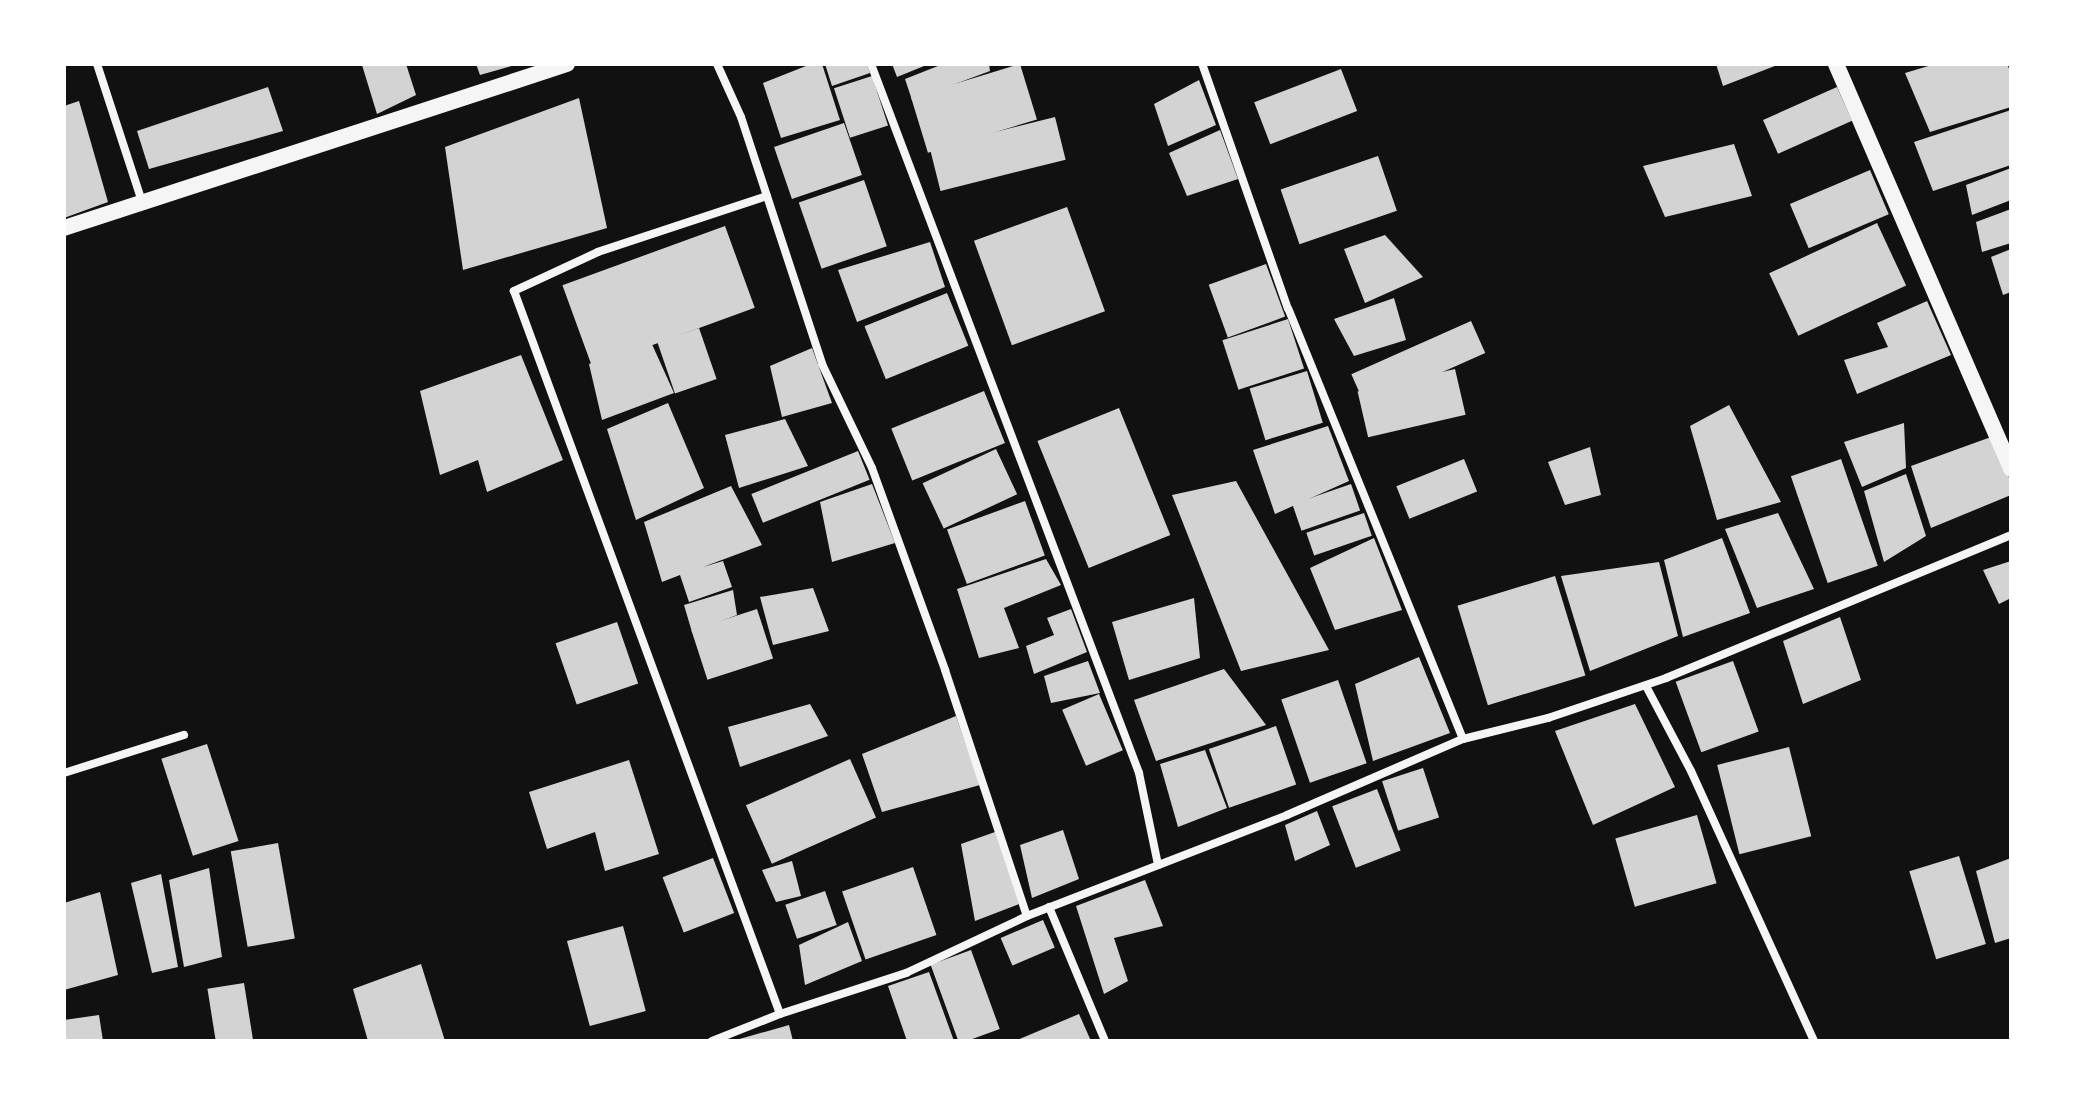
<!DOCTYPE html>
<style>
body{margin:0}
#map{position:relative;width:2075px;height:1105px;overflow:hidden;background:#111;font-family:"Varela Round",sans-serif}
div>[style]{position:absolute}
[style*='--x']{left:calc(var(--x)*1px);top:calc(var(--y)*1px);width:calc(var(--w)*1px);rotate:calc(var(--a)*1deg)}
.building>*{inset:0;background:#d3d3d3;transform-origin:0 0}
.minor>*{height:8px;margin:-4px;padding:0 4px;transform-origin:4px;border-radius:4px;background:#f5f5f5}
.secondary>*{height:16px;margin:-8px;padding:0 8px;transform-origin:8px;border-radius:8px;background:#f5f5f5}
span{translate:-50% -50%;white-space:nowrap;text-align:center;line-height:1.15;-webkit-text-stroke:7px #fff;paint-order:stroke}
.frame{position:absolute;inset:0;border:66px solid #fff;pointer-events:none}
</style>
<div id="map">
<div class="building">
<i style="clip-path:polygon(406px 64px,416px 95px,377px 114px,362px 65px)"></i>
<i style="clip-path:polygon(476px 64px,515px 64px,515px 65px,480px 75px)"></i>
<i style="clip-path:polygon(811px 64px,822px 64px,840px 120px,781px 138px,763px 83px)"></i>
<i style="clip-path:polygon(825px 64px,867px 64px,870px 73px,832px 86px)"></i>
<i style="clip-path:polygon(892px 64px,929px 64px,897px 77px)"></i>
<i style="clip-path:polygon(943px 64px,989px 64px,990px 71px,912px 100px,905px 79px)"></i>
<i style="left:1020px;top:64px;width:58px;height:114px;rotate:73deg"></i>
<i style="clip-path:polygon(1716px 64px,1780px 64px,1723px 86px)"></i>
<i style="clip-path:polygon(1935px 64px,2007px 64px,2011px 73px,2011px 107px,1930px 132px,1905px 73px)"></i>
<i style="left:1341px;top:69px;width:45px;height:93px;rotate:69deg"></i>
<i style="left:872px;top:76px;width:52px;height:40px;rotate:72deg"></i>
<i style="clip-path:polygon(1199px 80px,1216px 125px,1168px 146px,1154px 104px)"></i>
<i style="clip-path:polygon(268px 87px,283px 131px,149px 169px,137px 131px)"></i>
<i style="left:1837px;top:87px;width:37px;height:81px;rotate:66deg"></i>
<i style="clip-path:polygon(579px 98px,607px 228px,463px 270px,445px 147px)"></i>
<i style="clip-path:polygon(79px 101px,108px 202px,64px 218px,64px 106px)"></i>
<i style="clip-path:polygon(2011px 110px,2011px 165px,1933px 191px,1914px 142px)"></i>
<i style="left:1055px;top:117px;width:44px;height:129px;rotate:76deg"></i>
<i style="left:844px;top:123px;width:55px;height:74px;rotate:71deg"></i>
<i style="clip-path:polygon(1220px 130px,1238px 179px,1187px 196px,1169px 153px)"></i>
<i style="clip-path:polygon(1734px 144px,1752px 196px,1665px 217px,1643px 166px)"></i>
<i style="left:1378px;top:156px;width:58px;height:103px;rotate:71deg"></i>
<i style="clip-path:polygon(2011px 168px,2011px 200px,1972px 215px,1966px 185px)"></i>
<i style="left:1870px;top:170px;width:48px;height:87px;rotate:67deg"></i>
<i style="left:864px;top:180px;width:70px;height:69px;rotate:71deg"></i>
<i style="left:1067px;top:207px;width:111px;height:99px;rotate:70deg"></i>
<i style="clip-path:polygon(2011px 209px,2011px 243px,1982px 252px,1976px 222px)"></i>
<i style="left:1877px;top:223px;width:69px;height:119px;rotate:65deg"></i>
<i style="left:725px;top:226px;width:87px;height:173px;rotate:70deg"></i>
<i style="clip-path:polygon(1385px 235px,1423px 277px,1365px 303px,1344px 249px)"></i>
<i style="clip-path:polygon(930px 242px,945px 287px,857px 322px,838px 270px)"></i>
<i style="clip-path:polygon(2011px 249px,2011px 292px,2003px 295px,1991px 257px)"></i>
<i style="left:1266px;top:264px;width:56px;height:61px;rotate:70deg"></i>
<i style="left:947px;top:293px;width:57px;height:89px;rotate:68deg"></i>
<i style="clip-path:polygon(1394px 298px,1406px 340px,1354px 356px,1334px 319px)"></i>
<i style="clip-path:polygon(1927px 301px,1951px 355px,1857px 394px,1844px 360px,1888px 347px,1877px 323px)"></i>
<i style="left:1288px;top:319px;width:52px;height:69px;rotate:72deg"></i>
<i style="left:1471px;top:321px;width:35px;height:131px;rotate:66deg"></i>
<i style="left:699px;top:328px;width:54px;height:44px;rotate:71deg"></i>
<i style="clip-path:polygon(651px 342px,674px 393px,602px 420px,589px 364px)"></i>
<i style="clip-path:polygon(812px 348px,832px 403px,782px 417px,770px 366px)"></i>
<i style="clip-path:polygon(521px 355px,563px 460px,487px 492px,478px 460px,440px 475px,420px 391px)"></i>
<i style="left:1455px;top:369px;width:47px;height:100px;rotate:77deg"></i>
<i style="left:1307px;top:371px;width:54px;height:60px;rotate:73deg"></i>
<i style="left:984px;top:391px;width:56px;height:100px;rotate:68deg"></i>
<i style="clip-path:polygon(668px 403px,704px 488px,636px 520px,607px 429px)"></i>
<i style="clip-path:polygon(1729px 405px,1781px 502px,1717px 520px,1690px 426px)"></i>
<i style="left:1119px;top:408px;width:137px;height:88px;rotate:68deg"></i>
<i style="clip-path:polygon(785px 419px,808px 466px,739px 488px,725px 435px)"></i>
<i style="clip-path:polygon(1904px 423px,1906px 468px,1862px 487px,1844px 442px)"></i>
<i style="clip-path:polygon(1328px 426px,1349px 481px,1275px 514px,1253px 450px)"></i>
<i style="clip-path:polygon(1991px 437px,2011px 482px,2011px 495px,1931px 528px,1911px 466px)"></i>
<i style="clip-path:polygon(1590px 447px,1601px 495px,1565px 505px,1548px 462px)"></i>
<i style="left:996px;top:449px;width:50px;height:81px;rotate:65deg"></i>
<i style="left:858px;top:451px;width:31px;height:115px;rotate:68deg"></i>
<i style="left:1464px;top:459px;width:35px;height:73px;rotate:68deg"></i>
<i style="left:1841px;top:459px;width:113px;height:53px;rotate:71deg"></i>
<i style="clip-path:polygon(1906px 474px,1926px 536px,1884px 562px,1864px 491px)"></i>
<i style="clip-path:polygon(1236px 481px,1329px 650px,1241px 671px,1172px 495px)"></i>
<i style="clip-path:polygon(872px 484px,895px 543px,832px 562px,820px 502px)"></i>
<i style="left:1351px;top:484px;width:28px;height:62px;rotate:71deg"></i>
<i style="clip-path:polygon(731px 486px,762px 545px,703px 567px,723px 561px,732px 587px,689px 602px,680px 575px,662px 582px,644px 522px)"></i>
<i style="left:1025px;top:501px;width:58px;height:83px;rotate:70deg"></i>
<i style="left:1364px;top:513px;width:24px;height:61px;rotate:71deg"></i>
<i style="clip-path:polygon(1778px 513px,1814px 589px,1757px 608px,1725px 529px)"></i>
<i style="clip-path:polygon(1374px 538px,1402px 610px,1335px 630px,1310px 568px)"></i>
<i style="clip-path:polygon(1722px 538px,1750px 613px,1683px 637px,1664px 560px)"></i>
<i style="clip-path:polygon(1046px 559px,1061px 585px,1004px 608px,1019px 648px,979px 658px,957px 589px)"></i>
<i style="clip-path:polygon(2011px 561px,2011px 598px,1999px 604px,1983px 570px)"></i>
<i style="clip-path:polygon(1659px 562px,1678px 636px,1590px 671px,1561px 576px)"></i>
<i style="left:1555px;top:576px;width:104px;height:102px;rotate:73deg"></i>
<i style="clip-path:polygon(813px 588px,829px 631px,773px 645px,760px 597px)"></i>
<i style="clip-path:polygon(733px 590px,737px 615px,692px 632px,684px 605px)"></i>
<i style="clip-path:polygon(1194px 598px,1200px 658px,1129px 680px,1112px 622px)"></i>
<i style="left:757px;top:609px;width:52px;height:69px;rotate:72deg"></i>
<i style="clip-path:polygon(1071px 609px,1087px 652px,1034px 674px,1026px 646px,1054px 635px,1047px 618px)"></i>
<i style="clip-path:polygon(1840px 617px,1861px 680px,1803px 704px,1783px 641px)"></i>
<i style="left:617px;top:622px;width:65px;height:65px;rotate:71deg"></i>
<i style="clip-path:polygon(1419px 657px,1450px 733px,1373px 761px,1355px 684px)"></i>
<i style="clip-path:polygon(1088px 661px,1100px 693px,1051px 703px,1044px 676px)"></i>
<i style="left:1733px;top:661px;width:75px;height:61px;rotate:70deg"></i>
<i style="clip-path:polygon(1224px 669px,1266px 725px,1156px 761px,1134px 700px)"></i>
<i style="left:1338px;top:680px;width:88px;height:60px;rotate:71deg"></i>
<i style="left:1099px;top:694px;width:61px;height:40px;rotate:67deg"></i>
<i style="clip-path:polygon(810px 704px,828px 736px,740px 767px,728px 727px)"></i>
<i style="clip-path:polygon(1635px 704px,1675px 787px,1593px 825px,1555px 731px)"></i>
<i style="clip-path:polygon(956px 716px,980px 785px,882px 812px,862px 754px)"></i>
<i style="left:1276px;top:726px;width:62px;height:71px;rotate:71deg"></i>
<i style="left:207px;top:744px;width:102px;height:48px;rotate:72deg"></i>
<i style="left:1789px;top:747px;width:92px;height:74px;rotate:76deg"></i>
<i style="clip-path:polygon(1205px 750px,1227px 808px,1178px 827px,1160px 764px)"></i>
<i style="left:850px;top:759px;width:64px;height:114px;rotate:66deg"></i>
<i style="clip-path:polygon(629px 760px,659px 854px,605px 871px,595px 832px,547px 849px,529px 792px)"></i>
<i style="left:1423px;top:768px;width:52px;height:43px;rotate:72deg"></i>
<i style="left:1377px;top:789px;width:66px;height:48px;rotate:69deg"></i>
<i style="clip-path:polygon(1317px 811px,1330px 845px,1295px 861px,1285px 825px)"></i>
<i style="left:1697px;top:815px;width:71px;height:85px;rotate:74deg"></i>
<i style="clip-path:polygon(1063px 830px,1079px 879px,1032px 898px,1020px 845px)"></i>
<i style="clip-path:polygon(995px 832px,1019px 904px,975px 921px,961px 844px)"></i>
<i style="left:278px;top:843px;width:97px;height:48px;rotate:80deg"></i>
<i style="left:1959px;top:856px;width:92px;height:52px;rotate:73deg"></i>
<i style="left:713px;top:858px;width:59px;height:54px;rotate:69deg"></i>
<i style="clip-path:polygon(2011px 858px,2011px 938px,1995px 943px,1976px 871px)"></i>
<i style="clip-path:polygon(792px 861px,801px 896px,776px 902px,762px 870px)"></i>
<i style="left:913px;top:867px;width:72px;height:75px;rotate:71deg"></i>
<i style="clip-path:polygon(209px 868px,222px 957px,184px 967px,169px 880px)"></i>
<i style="clip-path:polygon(161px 874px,178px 967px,152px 973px,131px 883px)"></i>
<i style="clip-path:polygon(1145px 880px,1163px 926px,1114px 938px,1128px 981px,1104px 994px,1076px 906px)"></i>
<i style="left:825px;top:891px;width:36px;height:42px;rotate:71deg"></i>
<i style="clip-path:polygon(100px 892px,118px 975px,64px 990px,64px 903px)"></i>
<i style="left:1043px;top:920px;width:30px;height:46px;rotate:67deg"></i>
<i style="clip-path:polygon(848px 922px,862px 961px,805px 985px,799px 945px)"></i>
<i style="left:623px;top:926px;width:88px;height:58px;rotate:75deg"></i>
<i style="left:971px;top:950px;width:84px;height:43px;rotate:70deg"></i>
<i style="clip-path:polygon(421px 964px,445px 1041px,368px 1041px,353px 989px)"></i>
<i style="clip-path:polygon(929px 972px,954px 1041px,907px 1041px,888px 986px)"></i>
<i style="left:244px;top:983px;width:59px;height:37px;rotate:81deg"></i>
<i style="clip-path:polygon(1079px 1014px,1091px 1041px,1015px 1041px)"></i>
<i style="clip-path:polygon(99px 1015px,103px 1041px,64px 1041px,64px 1020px)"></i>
<i style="clip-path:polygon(789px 1025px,793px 1041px,736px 1041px,736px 1040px)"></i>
</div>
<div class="minor">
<i style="--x:97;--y:64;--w:145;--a:71.9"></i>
<i style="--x:717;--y:64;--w:58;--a:65.6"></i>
<i style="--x:741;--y:117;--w:260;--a:71.8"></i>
<i style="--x:822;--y:364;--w:115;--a:64.3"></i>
<i style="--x:872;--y:468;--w:215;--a:70.1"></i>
<i style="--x:945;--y:670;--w:259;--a:71.6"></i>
<i style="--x:871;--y:64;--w:758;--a:69.29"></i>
<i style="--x:1139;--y:773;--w:94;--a:78.3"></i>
<i style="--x:767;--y:196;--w:178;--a:161.7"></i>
<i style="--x:598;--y:252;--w:93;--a:155.1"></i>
<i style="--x:514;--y:291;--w:770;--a:69.8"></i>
<i style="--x:1646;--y:686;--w:96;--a:62.1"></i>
<i style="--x:1691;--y:771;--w:297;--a:65.5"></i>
<i style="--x:1463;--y:739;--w:88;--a:-13.9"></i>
<i style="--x:1548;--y:718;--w:125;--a:-18.7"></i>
<i style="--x:1666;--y:678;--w:373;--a:-22.5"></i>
<i style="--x:64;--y:773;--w:126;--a:-17.6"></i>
<i style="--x:1049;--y:907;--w:145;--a:67.3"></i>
<i style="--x:712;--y:1041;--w:73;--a:-21.7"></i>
<i style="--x:780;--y:1014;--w:133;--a:-18"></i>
<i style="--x:906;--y:973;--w:134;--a:-25.2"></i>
<i style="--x:1027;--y:916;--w:279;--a:-21.2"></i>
<i style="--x:1287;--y:815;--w:192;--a:-23.4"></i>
<i style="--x:1463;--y:739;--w:464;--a:-112.1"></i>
<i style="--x:1288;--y:309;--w:260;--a:-109.3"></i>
</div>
<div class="secondary">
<i style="--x:1836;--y:64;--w:441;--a:66.6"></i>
<i style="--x:64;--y:228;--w:529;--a:-18.06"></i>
</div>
<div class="frame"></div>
</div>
